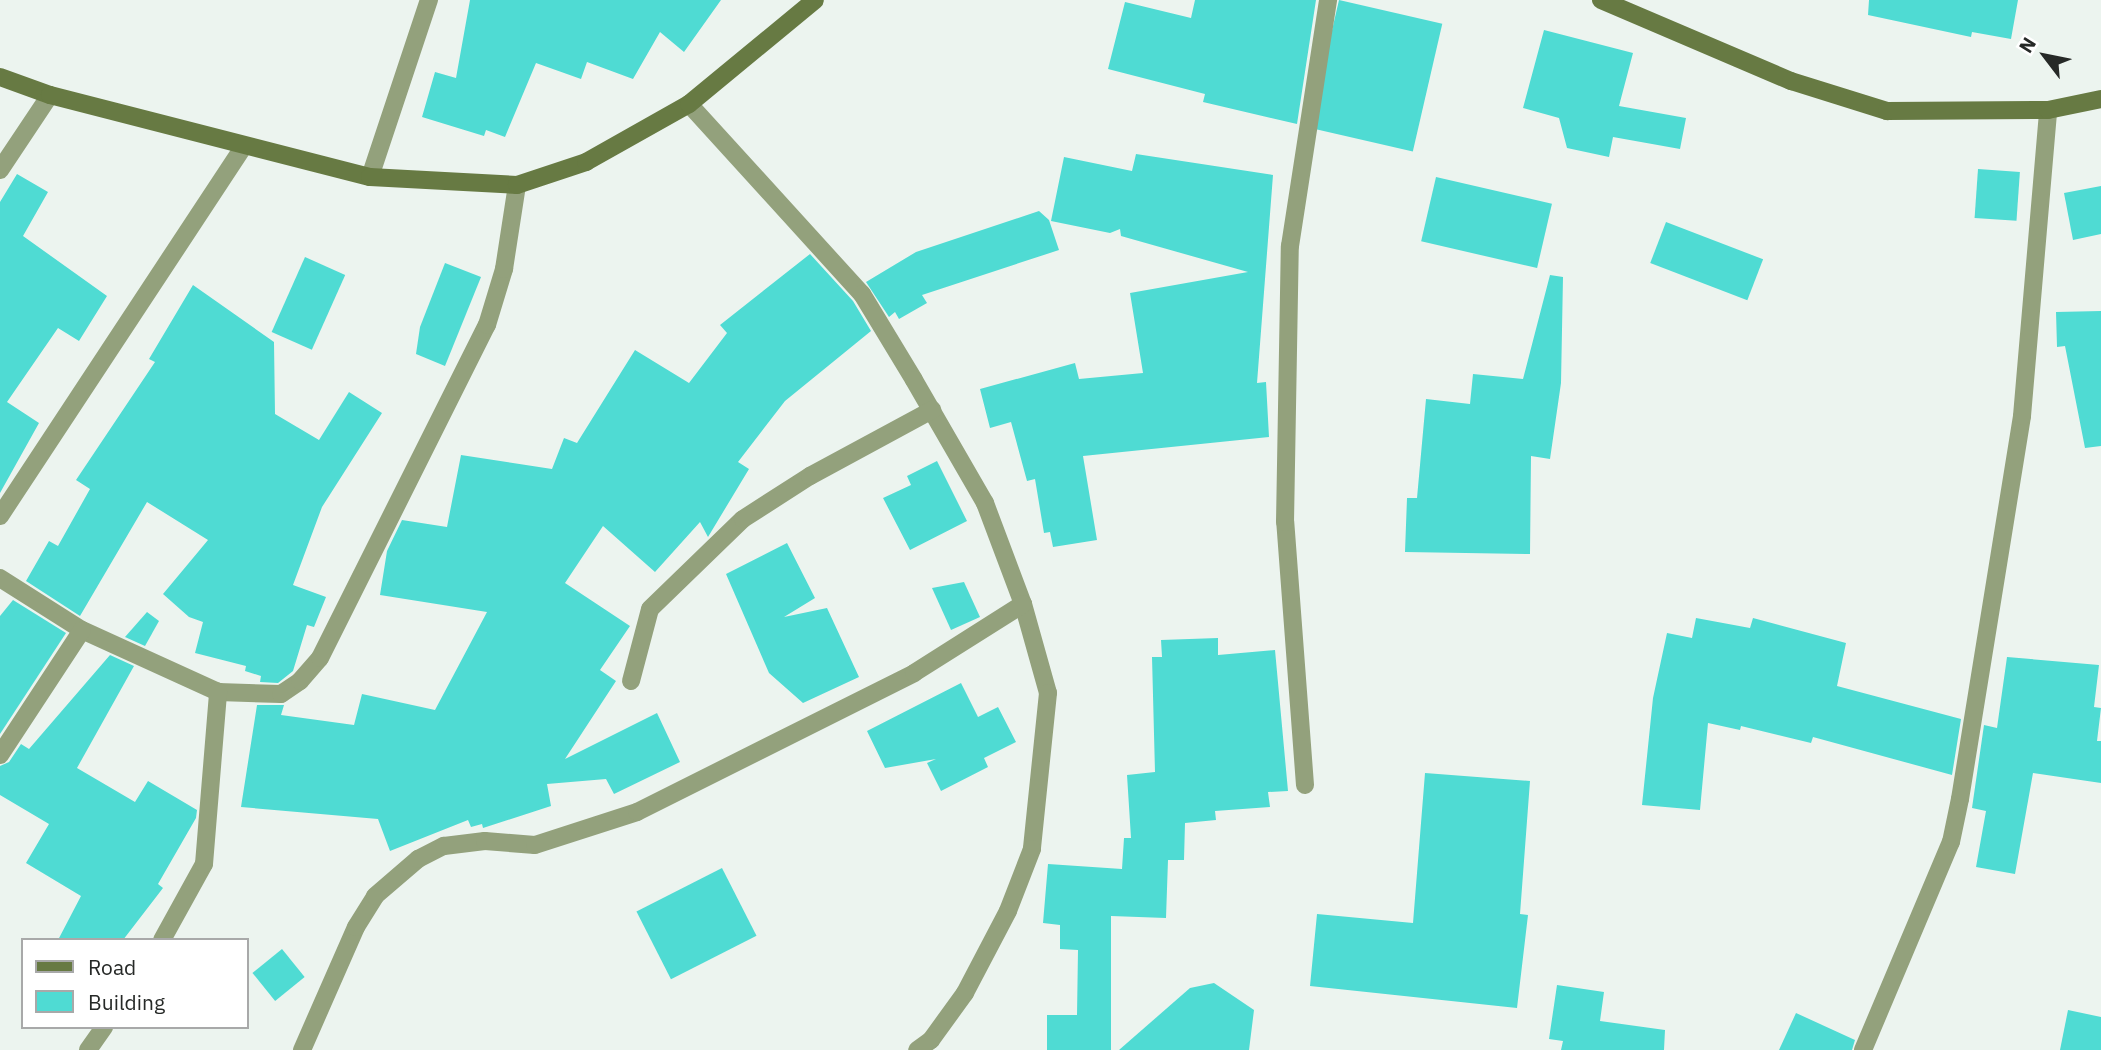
<!DOCTYPE html>
<style>
body{margin:0}
#map{position:relative;width:2101px;height:1050px;overflow:hidden;background:#ecf4ef;font-family:"IBM Plex Sans",sans-serif}
div>[style]{position:absolute}
[style*='--x']{left:calc(var(--x)*1px);top:calc(var(--y)*1px);width:calc(var(--w)*1px);rotate:calc(var(--a)*1deg)}
.building>*{inset:0;background:#4fdbd3;transform-origin:0 0}
.street>*{height:18px;margin:-9px;padding:0 9px;transform-origin:9px;border-radius:9px;background:#93a17c}
.secondary>*{height:18px;margin:-9px;padding:0 9px;transform-origin:9px;border-radius:9px;background:#677a43}
span{translate:-50% -50%;white-space:nowrap;text-align:center;line-height:1.15;-webkit-text-stroke:6px #fff;paint-order:stroke}
.legend{position:absolute;left:21px;top:938px;width:228px;height:91px;box-sizing:border-box;background:#fff;border:2px solid #a8a9a9;margin:0;padding:9px 12px;list-style:none;font-size:21px;color:#262927}
.legend li{display:flex;align-items:center;gap:14px;height:35px}
.legend b{width:35px;border:2px solid #a8a9a9}
.north{position:absolute;left:2010px;top:21px;width:70px;height:70px;-webkit-text-stroke:5px #fff;paint-order:stroke;rotate:302deg;font-size:19px;font-weight:700;line-height:28px;text-align:center;color:#262927}
.north::after{content:'';display:block;margin:auto;width:24px;height:32px;background:#262927;clip-path:polygon(50% 0,100% 100%,50% 72%,0 100%)}
</style>
<div id="map">
<div class="building">
<i style="clip-path:polygon(470px 0,721px 0,684px 52px,660px 32px,633px 79px,587px 62px,581px 79px,536px 63px,505px 137px,486px 130px,484px 136px,422px 117px,435px 72px,456px 78px)"></i>
<i style="clip-path:polygon(1195px 0,1316px 0,1297px 124px,1203px 102px,1205px 94px,1108px 69px,1125px 2px,1191px 18px)"></i>
<i style="left:1339px;top:0;width:106px;height:131px;rotate:13deg"></i>
<i style="clip-path:polygon(1869px 0,2018px 0,2011px 39px,1972px 32px,1971px 37px,1868px 15px)"></i>
<i style="clip-path:polygon(1544px 30px,1633px 53px,1619px 106px,1686px 118px,1680px 149px,1613px 137px,1609px 157px,1567px 148px,1559px 118px,1523px 108px)"></i>
<i style="clip-path:polygon(1136px 154px,1273px 175px,1257px 383px,1266px 382px,1269px 437px,1083px 456px,1097px 540px,1053px 547px,1050px 532px,1044px 533px,1035px 479px,1027px 481px,1011px 422px,990px 428px,980px 389px,1075px 363px,1079px 379px,1143px 373px,1130px 293px,1248px 272px,1121px 236px,1120px 229px,1110px 233px,1051px 221px,1064px 157px,1132px 171px)"></i>
<i style="left:1978px;top:169px;width:42px;height:49px;rotate:4deg"></i>
<i style="clip-path:polygon(17px 174px,48px 192px,23px 236px,107px 296px,79px 341px,58px 328px,7px 402px,39px 423px,0 493px,0 202px)"></i>
<i style="left:1436px;top:177px;width:119px;height:66px;rotate:13deg"></i>
<i style="clip-path:polygon(2101px 186px,2101px 234px,2073px 240px,2064px 193px)"></i>
<i style="clip-path:polygon(1039px 211px,1049px 220px,1059px 250px,922px 295px,927px 303px,899px 319px,895px 312px,889px 317px,866px 282px,916px 252px)"></i>
<i style="left:1666px;top:222px;width:104px;height:44px;rotate:21deg"></i>
<i style="clip-path:polygon(810px 254px,853px 301px,871px 331px,785px 401px,738px 462px,749px 469px,708px 537px,700px 522px,655px 572px,603px 526px,565px 583px,630px 626px,600px 670px,616px 681px,565px 759px,657px 713px,680px 762px,614px 794px,606px 779px,547px 784px,551px 806px,483px 828px,482px 824px,471px 827px,468px 820px,390px 851px,378px 819px,241px 807px,257px 705px,284px 705px,281px 715px,354px 725px,362px 694px,435px 710px,487px 612px,380px 595px,387px 551px,402px 520px,447px 527px,461px 455px,552px 469px,564px 438px,577px 443px,635px 350px,689px 383px,727px 333px,720px 325px)"></i>
<i style="left:305px;top:257px;width:44px;height:82px;rotate:24deg"></i>
<i style="clip-path:polygon(445px 263px,481px 277px,445px 366px,416px 354px,420px 327px)"></i>
<i style="clip-path:polygon(1550px 275px,1563px 277px,1561px 383px,1550px 459px,1531px 456px,1530px 554px,1405px 552px,1407px 498px,1417px 498px,1426px 399px,1470px 404px,1473px 374px,1523px 379px)"></i>
<i style="clip-path:polygon(193px 285px,274px 342px,275px 414px,319px 440px,349px 392px,382px 413px,322px 507px,293px 585px,326px 597px,314px 627px,307px 625px,293px 671px,278px 683px,260px 682px,261px 676px,245px 671px,246px 666px,195px 653px,203px 622px,189px 617px,163px 594px,208px 540px,147px 502px,80px 616px,26px 581px,49px 541px,58px 546px,90px 489px,76px 480px,155px 362px,149px 359px)"></i>
<i style="clip-path:polygon(2101px 311px,2101px 446px,2085px 448px,2065px 346px,2057px 347px,2056px 312px)"></i>
<i style="clip-path:polygon(937px 461px,967px 521px,910px 550px,883px 498px,911px 485px,907px 476px)"></i>
<i style="clip-path:polygon(787px 543px,815px 598px,784px 617px,827px 608px,859px 677px,803px 703px,769px 673px,726px 574px)"></i>
<i style="clip-path:polygon(964px 582px,980px 617px,951px 630px,932px 588px)"></i>
<i style="clip-path:polygon(13px 600px,66px 633px,0 734px,0 616px)"></i>
<i style="clip-path:polygon(147px 612px,159px 621px,145px 646px,125px 637px)"></i>
<i style="clip-path:polygon(1696px 618px,1750px 628px,1753px 618px,1846px 643px,1837px 686px,1961px 719px,1952px 775px,1813px 737px,1811px 743px,1741px 726px,1740px 730px,1708px 723px,1700px 810px,1642px 805px,1653px 698px,1667px 633px,1692px 638px)"></i>
<i style="clip-path:polygon(1218px 638px,1218px 655px,1275px 650px,1288px 791px,1268px 792px,1270px 807px,1215px 811px,1216px 820px,1185px 823px,1184px 860px,1168px 860px,1166px 918px,1111px 916px,1111px 1050px,1047px 1050px,1047px 1015px,1077px 1015px,1078px 950px,1060px 949px,1060px 925px,1043px 923px,1048px 864px,1122px 869px,1124px 838px,1131px 838px,1127px 775px,1155px 772px,1152px 657px,1162px 657px,1161px 640px)"></i>
<i style="clip-path:polygon(110px 655px,134px 666px,77px 768px,135px 802px,148px 781px,197px 810px,196px 818px,158px 884px,163px 888px,123px 940px,58px 940px,81px 896px,26px 863px,49px 824px,0 795px,0 766px,9px 762px,21px 744px,29px 749px)"></i>
<i style="clip-path:polygon(2007px 657px,2099px 665px,2094px 707px,2101px 708px,2097px 741px,2101px 741px,2101px 783px,2033px 773px,2015px 874px,1976px 867px,1986px 811px,1972px 808px,1984px 725px,1997px 728px)"></i>
<i style="clip-path:polygon(961px 683px,978px 717px,998px 707px,1016px 742px,984px 758px,988px 767px,941px 791px,927px 763px,936px 759px,885px 768px,867px 731px)"></i>
<i style="clip-path:polygon(1425px 773px,1530px 781px,1520px 914px,1528px 915px,1517px 1008px,1310px 986px,1317px 914px,1413px 923px)"></i>
<i style="left:722px;top:868px;width:76px;height:96px;rotate:63deg"></i>
<i style="left:282px;top:949px;width:36px;height:38px;rotate:51deg"></i>
<i style="clip-path:polygon(1214px 983px,1254px 1010px,1249px 1050px,1119px 1050px,1190px 988px)"></i>
<i style="clip-path:polygon(1557px 985px,1604px 992px,1600px 1021px,1665px 1030px,1664px 1050px,1561px 1050px,1563px 1041px,1549px 1039px)"></i>
<i style="clip-path:polygon(2068px 1010px,2101px 1017px,2101px 1050px,2060px 1050px)"></i>
<i style="clip-path:polygon(1796px 1013px,1855px 1040px,1852px 1050px,1779px 1050px)"></i>
</div>
<div class="street">
<i style="--x:689;--y:104;--w:257;--a:47.7"></i>
<i style="--x:862;--y:294;--w:100;--a:58.8"></i>
<i style="--x:914;--y:380;--w:142;--a:60"></i>
<i style="--x:985;--y:503;--w:108;--a:69.4"></i>
<i style="--x:1023;--y:604;--w:92;--a:74.3"></i>
<i style="--x:1048;--y:693;--w:157;--a:95.9"></i>
<i style="--x:1032;--y:849;--w:66;--a:111.2"></i>
<i style="--x:1008;--y:911;--w:93;--a:117.7"></i>
<i style="--x:965;--y:993;--w:58;--a:125.9"></i>
<i style="--x:931;--y:1040;--w:17;--a:144"></i>
<i style="--x:0;--y:170;--w:90;--a:-56.3"></i>
<i style="--x:370;--y:177;--w:187;--a:-71.6"></i>
<i style="--x:0;--y:516;--w:443;--a:-56.6"></i>
<i style="--x:0;--y:578;--w:97;--a:32.4"></i>
<i style="--x:82;--y:630;--w:149;--a:24.5"></i>
<i style="--x:218;--y:692;--w:63;--a:1.8"></i>
<i style="--x:281;--y:694;--w:23;--a:-34"></i>
<i style="--x:300;--y:681;--w:30;--a:-49"></i>
<i style="--x:320;--y:658;--w:373;--a:-63.4"></i>
<i style="--x:487;--y:325;--w:59;--a:-73.1"></i>
<i style="--x:504;--y:269;--w:85;--a:-81.2"></i>
<i style="--x:631;--y:681;--w:74;--a:-75.2"></i>
<i style="--x:650;--y:609;--w:129;--a:-44.1"></i>
<i style="--x:743;--y:519;--w:80;--a:-32.7"></i>
<i style="--x:810;--y:476;--w:139;--a:-28.4"></i>
<i style="--x:0;--y:755;--w:149;--a:-56.7"></i>
<i style="--x:1305;--y:785;--w:264;--a:-94.3"></i>
<i style="--x:1285;--y:522;--w:276;--a:-89"></i>
<i style="--x:1290;--y:246;--w:249;--a:-81.2"></i>
<i style="--x:162;--y:940;--w:87;--a:-61.1"></i>
<i style="--x:204;--y:864;--w:173;--a:-85.3"></i>
<i style="--x:88;--y:1050;--w:28;--a:-55"></i>
<i style="--x:302;--y:1050;--w:134;--a:-66.3"></i>
<i style="--x:356;--y:927;--w:36;--a:-58"></i>
<i style="--x:375;--y:896;--w:57;--a:-40.7"></i>
<i style="--x:418;--y:859;--w:29;--a:-27"></i>
<i style="--x:444;--y:846;--w:41;--a:-7"></i>
<i style="--x:485;--y:841;--w:50;--a:4.6"></i>
<i style="--x:535;--y:845;--w:107;--a:-17.9"></i>
<i style="--x:637;--y:812;--w:310;--a:-26.6"></i>
<i style="--x:914;--y:673;--w:129;--a:-32.3"></i>
<i style="--x:1863;--y:1050;--w:226;--a:-67.1"></i>
<i style="--x:1951;--y:842;--w:44;--a:-78.2"></i>
<i style="--x:1960;--y:799;--w:388;--a:-80.8"></i>
<i style="--x:2022;--y:416;--w:307;--a:-85.1"></i>
</div>
<div class="secondary">
<i style="--x:1601;--y:0;--w:207;--a:23.1"></i>
<i style="--x:1791;--y:81;--w:101;--a:17.4"></i>
<i style="--x:1887;--y:111;--w:161;--a:-0.4"></i>
<i style="--x:2048;--y:110;--w:54;--a:-11.7"></i>
<i style="--x:0;--y:77;--w:53;--a:19.8"></i>
<i style="--x:50;--y:95;--w:330;--a:14.4"></i>
<i style="--x:370;--y:177;--w:147;--a:3.1"></i>
<i style="--x:517;--y:185;--w:73;--a:-18.4"></i>
<i style="--x:586;--y:162;--w:118;--a:-29.4"></i>
<i style="--x:689;--y:104;--w:163;--a:-39.5"></i>
</div>
<ul class="legend">
<li><b style="height:9px;background:#677a43"></b>Road</li>
<li><b style="height:19px;background:#4fdbd3"></b>Building</li>
</ul>
<div class="north">N</div>
</div>
